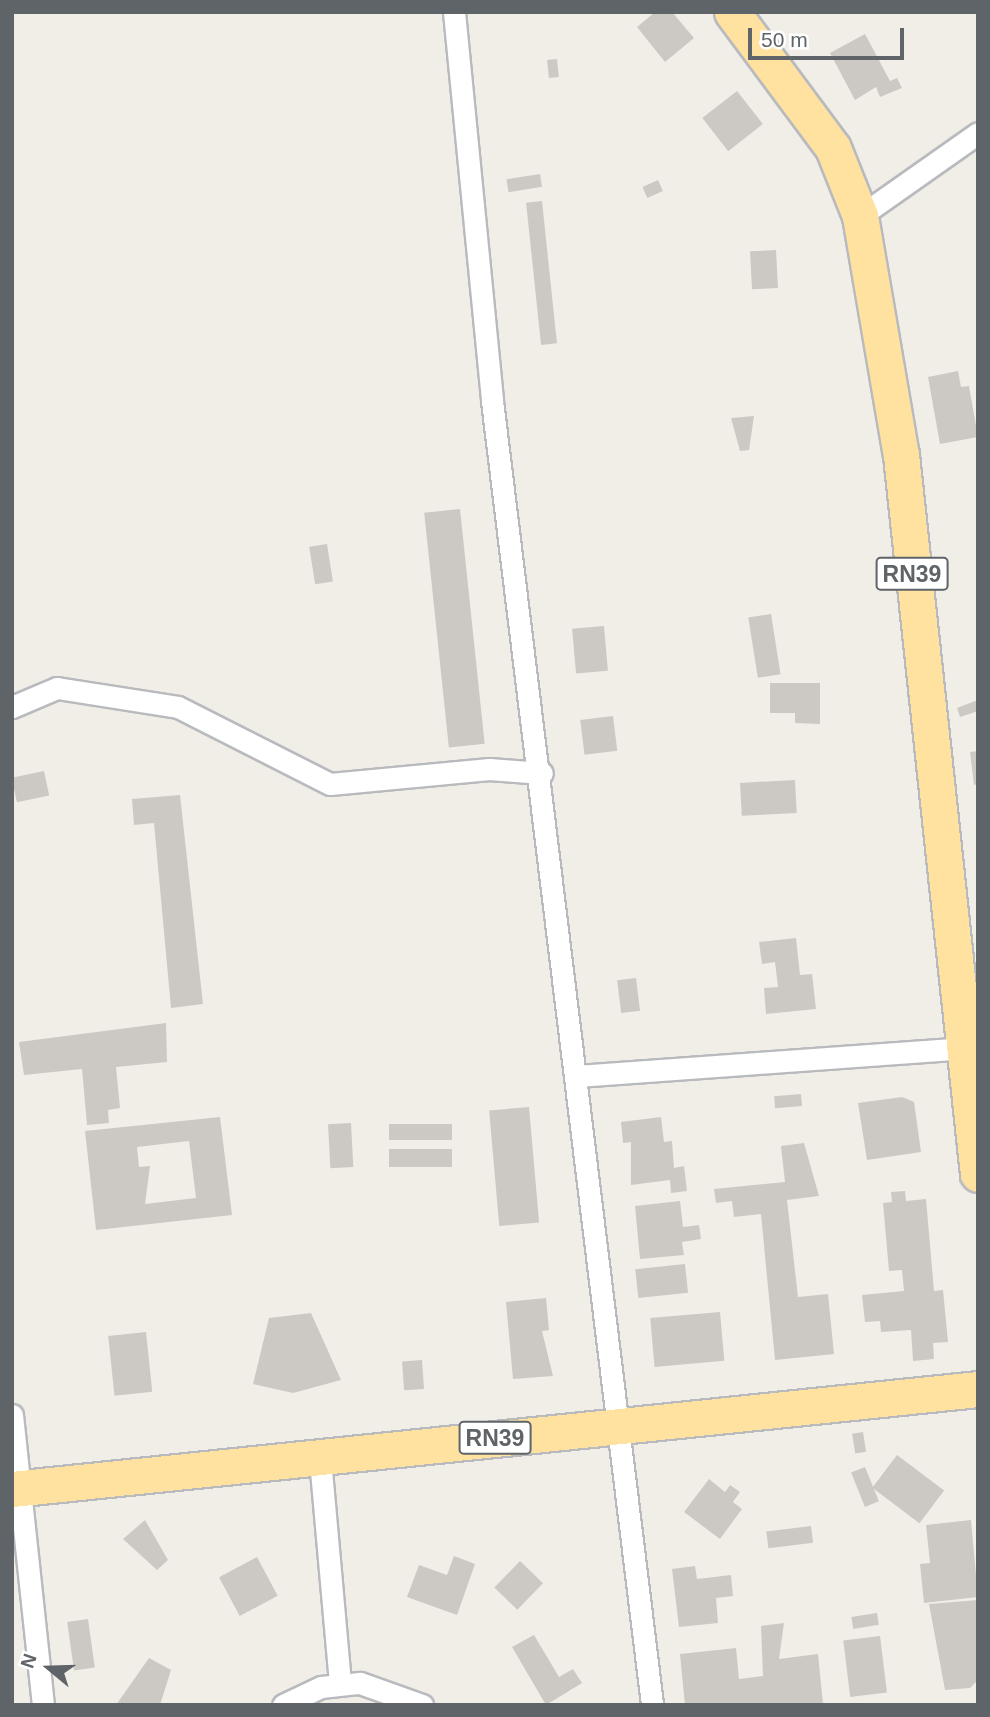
<!DOCTYPE html>
<style>
body{margin:0}
#map{position:relative;width:990px;height:1717px;overflow:hidden;background:#f1eee7;font-family:Arial,sans-serif}
div>[style]{position:absolute}
[style*='--x']{left:calc(var(--x)*1px);top:calc(var(--y)*1px);width:calc(var(--w)*1px);rotate:calc(var(--a)*1deg)}
.building>*{inset:0;background:#ccc9c4;transform-origin:0 0}
.roads{filter:drop-shadow(2px 0 #b8babe) drop-shadow(-2px 0 #b8babe) drop-shadow(0 2px #b8babe) drop-shadow(0 -2px #b8babe)}
.minor>*{height:21px;margin:-10.5px;padding:0 10.5px;transform-origin:10.5px;border-radius:10.5px;background:#fff}
.trunk>*{height:35px;margin:-17.5px;padding:0 17.5px;transform-origin:17.5px;border-radius:17.5px;background:#ffe2a0}
span{translate:-50% -50%;white-space:nowrap;text-align:center;line-height:1.15;-webkit-text-stroke:6px #fff;paint-order:stroke}
.shield-label span{padding:2px 5px;background:#fff;border:2px solid;border-radius:5px;-webkit-text-stroke-width:0}
.shield-label{font-size:23px;color:#5f6468;font-weight:700}
.frame{position:absolute;inset:0;border:14px solid #5f6468;pointer-events:none}
.north{position:absolute;left:14px;top:1633px;width:70px;height:70px;-webkit-text-stroke:5px #fff;paint-order:stroke;rotate:289deg;font-size:19px;font-weight:700;line-height:28px;text-align:center;color:#5f6468}
.north::after{content:'';display:block;margin:auto;width:24px;height:32px;background:#5f6468;clip-path:polygon(50% 0,100% 100%,50% 72%,0 100%)}
.scale{position:absolute;left:748px;top:28px;width:156px;height:32px;box-sizing:border-box;border:4px solid #5f6468;border-top:0;padding-left:9px;font-size:21px;line-height:24px;white-space:nowrap;color:#5f6468;-webkit-text-stroke:5px #fff;paint-order:stroke}
</style>
<div id="map">
<div class="building">
<i style="clip-path:polygon(655px 12px,672px 12px,694px 38px,665px 62px,637px 27px)"></i>
<i style="clip-path:polygon(865px 34px,890px 81px,897px 78px,902px 88px,880px 97px,876px 87px,855px 100px,830px 53px)"></i>
<i style="left:557px;top:59px;width:18px;height:10px;rotate:84deg"></i>
<i style="left:737px;top:91px;width:42px;height:44px;rotate:52deg"></i>
<i style="left:540px;top:174px;width:13px;height:34px;rotate:81deg"></i>
<i style="left:658px;top:180px;width:12px;height:17px;rotate:66deg"></i>
<i style="left:542px;top:201px;width:143px;height:16px;rotate:84deg"></i>
<i style="left:776px;top:250px;width:38px;height:26px;rotate:87deg"></i>
<i style="clip-path:polygon(958px 371px,961px 387px,969px 386px,978px 437px,940px 444px,928px 377px)"></i>
<i style="clip-path:polygon(754px 416px,749px 450px,740px 451px,731px 418px)"></i>
<i style="left:460px;top:509px;width:236px;height:36px;rotate:84deg"></i>
<i style="left:327px;top:544px;width:38px;height:18px;rotate:81deg"></i>
<i style="left:771px;top:614px;width:61px;height:23px;rotate:81deg"></i>
<i style="left:604px;top:626px;width:45px;height:32px;rotate:85deg"></i>
<i style="clip-path:polygon(770px 683px,820px 683px,820px 724px,795px 723px,795px 713px,770px 713px)"></i>
<i style="clip-path:polygon(978px 700px,978px 711px,960px 717px,957px 708px)"></i>
<i style="left:613px;top:716px;width:35px;height:33px;rotate:83deg"></i>
<i style="clip-path:polygon(978px 751px,978px 784px,974px 785px,970px 752px)"></i>
<i style="left:44px;top:771px;width:25px;height:33px;rotate:78deg"></i>
<i style="left:795px;top:780px;width:33px;height:55px;rotate:87deg"></i>
<i style="clip-path:polygon(180px 795px,203px 1004px,171px 1008px,154px 823px,134px 825px,132px 799px)"></i>
<i style="clip-path:polygon(796px 938px,800px 975px,812px 974px,816px 1009px,766px 1014px,764px 988px,778px 987px,775px 962px,762px 964px,759px 942px)"></i>
<i style="left:636px;top:978px;width:33px;height:19px;rotate:83deg"></i>
<i style="clip-path:polygon(166px 1023px,167px 1062px,116px 1067px,120px 1108px,108px 1110px,109px 1123px,87px 1125px,82px 1069px,24px 1075px,19px 1042px)"></i>
<i style="left:801px;top:1094px;width:12px;height:27px;rotate:85deg"></i>
<i style="clip-path:polygon(902px 1097px,914px 1102px,921px 1152px,867px 1160px,858px 1103px)"></i>
<i style="left:529px;top:1107px;width:116px;height:40px;rotate:85deg"></i>
<i style="clip-path:polygon(evenodd,220px 1117px,232px 1215px,96px 1230px,85px 1131px,220px 1117px,189px 1141px,196px 1198px,145px 1204px,150px 1166px,139px 1167px,137px 1147px,189px 1141px)"></i>
<i style="clip-path:polygon(661px 1117px,664px 1142px,672px 1141px,674px 1168px,684px 1166px,687px 1191px,671px 1193px,670px 1180px,631px 1185px,631px 1142px,623px 1143px,621px 1122px)"></i>
<i style="left:351px;top:1123px;width:44px;height:23px;rotate:87deg"></i>
<i style="left:389px;top:1124px;width:63px;height:16px"></i>
<i style="clip-path:polygon(804px 1143px,819px 1196px,787px 1200px,798px 1297px,828px 1294px,834px 1354px,775px 1360px,761px 1214px,734px 1217px,732px 1201px,716px 1203px,714px 1189px,785px 1182px,781px 1146px)"></i>
<i style="left:452px;top:1149px;width:18px;height:63px;rotate:90deg"></i>
<i style="clip-path:polygon(905px 1191px,906px 1201px,926px 1199px,934px 1291px,943px 1290px,948px 1342px,933px 1343px,934px 1359px,913px 1361px,911px 1330px,881px 1332px,880px 1321px,865px 1322px,862px 1295px,904px 1291px,902px 1270px,889px 1271px,883px 1203px,892px 1202px,891px 1192px)"></i>
<i style="clip-path:polygon(680px 1201px,683px 1227px,699px 1225px,701px 1239px,682px 1242px,684px 1255px,640px 1259px,635px 1206px)"></i>
<i style="left:685px;top:1264px;width:29px;height:50px;rotate:84deg"></i>
<i style="clip-path:polygon(546px 1298px,549px 1330px,542px 1331px,553px 1376px,513px 1379px,506px 1302px)"></i>
<i style="left:720px;top:1312px;width:49px;height:70px;rotate:85deg"></i>
<i style="clip-path:polygon(311px 1313px,341px 1380px,293px 1393px,253px 1384px,269px 1318px)"></i>
<i style="left:146px;top:1332px;width:60px;height:38px;rotate:84deg"></i>
<i style="left:422px;top:1360px;width:29px;height:20px;rotate:86deg"></i>
<i style="left:863px;top:1432px;width:20px;height:11px;rotate:81deg"></i>
<i style="left:897px;top:1455px;width:59px;height:41px;rotate:37deg"></i>
<i style="left:865px;top:1467px;width:37px;height:15px;rotate:68deg"></i>
<i style="clip-path:polygon(709px 1479px,725px 1492px,730px 1485px,740px 1492px,733px 1502px,742px 1509px,720px 1539px,684px 1512px)"></i>
<i style="clip-path:polygon(145px 1520px,168px 1560px,157px 1570px,123px 1539px)"></i>
<i style="clip-path:polygon(971px 1520px,978px 1597px,924px 1603px,920px 1564px,930px 1563px,926px 1525px)"></i>
<i style="left:811px;top:1526px;width:17px;height:45px;rotate:83deg"></i>
<i style="clip-path:polygon(454px 1556px,475px 1564px,457px 1615px,407px 1597px,419px 1565px,447px 1575px)"></i>
<i style="left:257px;top:1557px;width:44px;height:43px;rotate:62deg"></i>
<i style="left:520px;top:1561px;width:32px;height:37px;rotate:44deg"></i>
<i style="clip-path:polygon(695px 1566px,697px 1579px,731px 1575px,733px 1596px,716px 1598px,718px 1623px,679px 1627px,672px 1569px)"></i>
<i style="clip-path:polygon(978px 1600px,978px 1680px,970px 1688px,945px 1690px,929px 1604px)"></i>
<i style="left:877px;top:1613px;width:12px;height:26px;rotate:81deg"></i>
<i style="left:88px;top:1619px;width:49px;height:21px;rotate:82deg"></i>
<i style="clip-path:polygon(784px 1623px,779px 1659px,818px 1654px,823px 1704px,685px 1705px,680px 1654px,736px 1648px,739px 1679px,763px 1676px,761px 1626px)"></i>
<i style="clip-path:polygon(534px 1635px,559px 1677px,573px 1669px,582px 1683px,546px 1705px,512px 1647px)"></i>
<i style="left:880px;top:1636px;width:57px;height:37px;rotate:83deg"></i>
<i style="clip-path:polygon(149px 1658px,171px 1670px,160px 1705px,116px 1705px)"></i>
</div>
<div class="roads">
<div class="minor">
<i style="--x:454;--y:12;--w:391;--a:84.4"></i>
<i style="--x:492;--y:401;--w:1314;--a:83"></i>
<i style="--x:860;--y:216;--w:144;--a:-35.1"></i>
<i style="--x:12;--y:707;--w:49;--a:-22.9"></i>
<i style="--x:57;--y:688;--w:122;--a:8.9"></i>
<i style="--x:178;--y:707;--w:170;--a:26.9"></i>
<i style="--x:330;--y:784;--w:160;--a:-5.4"></i>
<i style="--x:489;--y:769;--w:53;--a:4.3"></i>
<i style="--x:577;--y:1076;--w:387;--a:-4.1"></i>
<i style="--x:12;--y:1415;--w:292;--a:83.9"></i>
<i style="--x:320;--y:1459;--w:225;--a:84.9"></i>
<i style="--x:283;--y:1705;--w:42;--a:-25.3"></i>
<i style="--x:321;--y:1687;--w:39;--a:-6"></i>
<i style="--x:360;--y:1683;--w:66;--a:19.5"></i>
</div>
<div class="trunk">
<i style="--x:732;--y:12;--w:169;--a:53.4"></i>
<i style="--x:833;--y:148;--w:73;--a:68.3"></i>
<i style="--x:860;--y:216;--w:242;--a:80.3"></i>
<i style="--x:901;--y:455;--w:723;--a:83.89"></i>
<i style="--x:12;--y:1489;--w:971;--a:-5.91"></i>
</div>
</div>
<div class="shield-label">
<span style="left:912px;top:574px">RN39</span>
<span style="left:495px;top:1438px">RN39</span>
</div>
<div class="frame"></div>
<div class="north">N</div>
<div class="scale">50 m</div>
</div>
